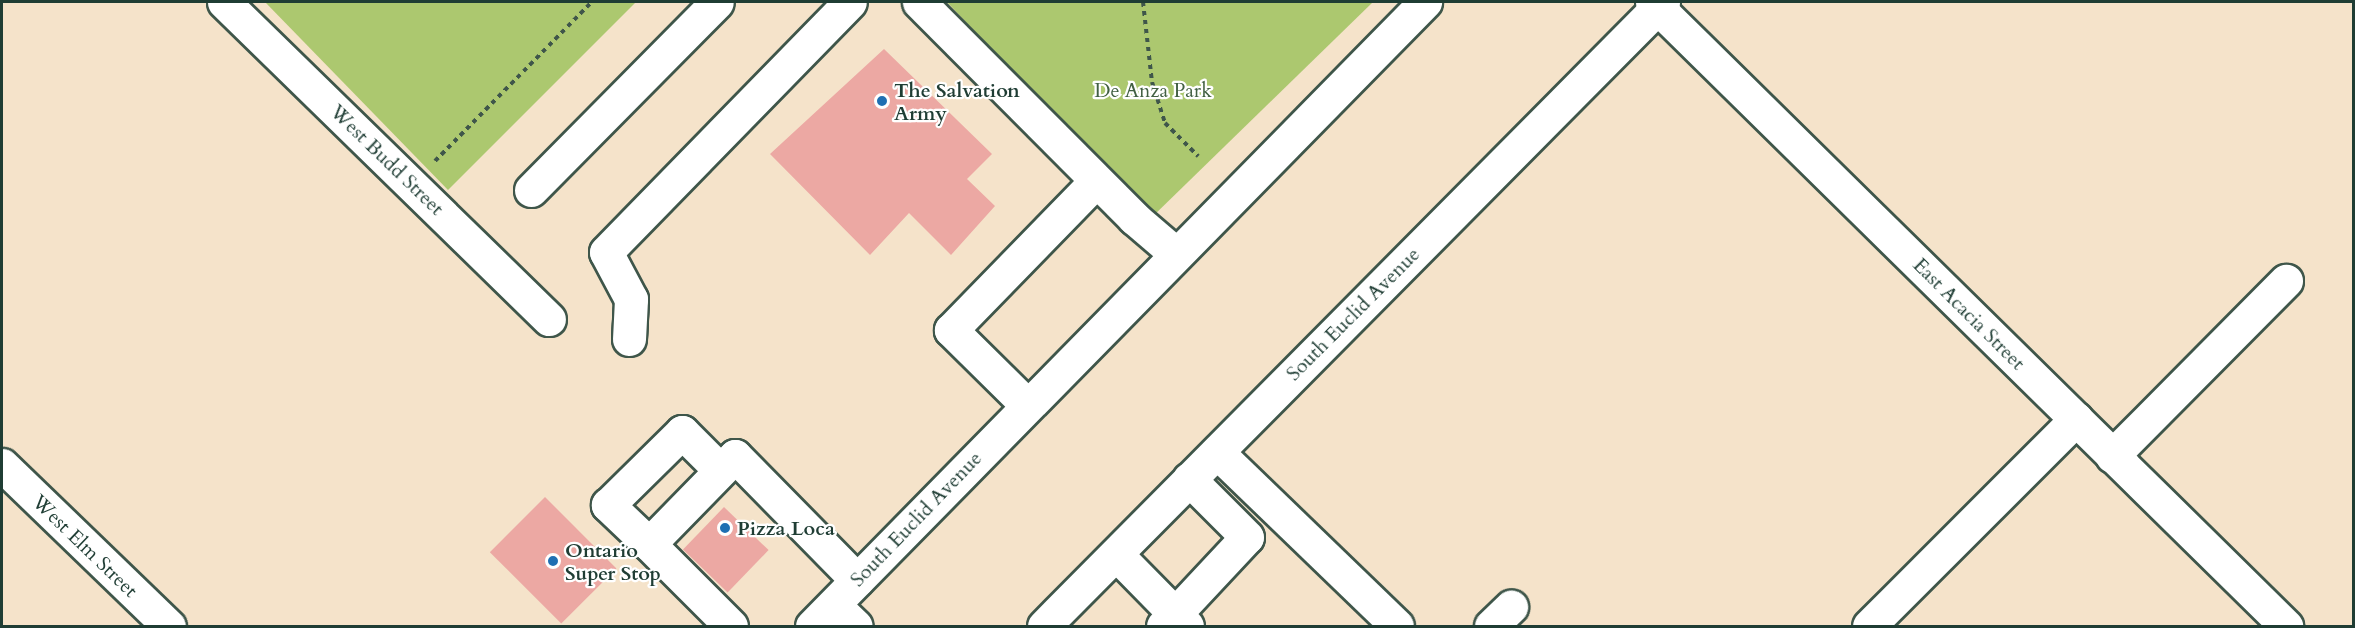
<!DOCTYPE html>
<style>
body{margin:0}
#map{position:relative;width:2355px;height:628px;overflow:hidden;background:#f5e3ca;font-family:Cardo,serif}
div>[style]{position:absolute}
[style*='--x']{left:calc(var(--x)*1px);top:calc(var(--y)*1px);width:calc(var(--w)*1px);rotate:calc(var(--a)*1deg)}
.green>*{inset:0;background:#acc86f}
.building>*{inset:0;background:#eca8a3;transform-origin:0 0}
.path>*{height:4px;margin-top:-2px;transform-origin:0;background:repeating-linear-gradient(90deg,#3f564a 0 4.5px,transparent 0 9px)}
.roads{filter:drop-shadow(2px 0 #3f564a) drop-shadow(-2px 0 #3f564a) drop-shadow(0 2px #3f564a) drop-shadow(0 -2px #3f564a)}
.minor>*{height:33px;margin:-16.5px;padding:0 16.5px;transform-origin:16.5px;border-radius:16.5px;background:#fff}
.major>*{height:33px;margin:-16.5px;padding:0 16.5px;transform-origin:16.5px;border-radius:16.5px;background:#fff}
.dots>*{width:16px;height:16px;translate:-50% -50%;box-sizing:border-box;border:3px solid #fff;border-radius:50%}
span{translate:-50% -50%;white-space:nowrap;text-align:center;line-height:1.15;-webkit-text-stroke:4.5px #fff;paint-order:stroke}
.poi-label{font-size:20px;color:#1f3d34;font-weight:700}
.left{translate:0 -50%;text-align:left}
.park-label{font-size:20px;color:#426043}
.street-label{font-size:20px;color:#1f3d34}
.frame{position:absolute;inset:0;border:3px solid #1f3d34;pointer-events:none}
</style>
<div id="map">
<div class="green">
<i style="clip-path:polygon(265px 2px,636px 2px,448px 190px)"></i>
<i style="clip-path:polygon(947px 2px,1373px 2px,1150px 219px)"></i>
</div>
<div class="building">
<i style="clip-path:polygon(884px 49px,992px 154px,967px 179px,995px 206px,951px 255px,909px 213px,870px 255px,770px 154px)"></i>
<i style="left:545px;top:497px;width:101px;height:78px;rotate:45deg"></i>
<i style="left:724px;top:507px;width:62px;height:59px;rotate:44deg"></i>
</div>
<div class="path">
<i style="--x:1143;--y:2;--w:81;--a:83.6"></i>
<i style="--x:1152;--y:82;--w:43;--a:72.4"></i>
<i style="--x:1165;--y:123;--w:47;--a:45"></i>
<i style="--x:435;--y:161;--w:223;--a:-45.4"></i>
</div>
<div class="roads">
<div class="minor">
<i style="--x:224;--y:2;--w:454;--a:44.3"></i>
<i style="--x:919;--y:2;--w:305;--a:45.1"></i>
<i style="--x:1134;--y:218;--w:55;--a:40.6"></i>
<i style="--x:1652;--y:2;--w:890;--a:44.54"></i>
<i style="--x:531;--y:190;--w:264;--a:-45.3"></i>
<i style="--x:629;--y:339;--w:40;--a:-87.1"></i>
<i style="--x:631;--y:299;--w:53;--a:-118"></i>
<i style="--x:606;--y:252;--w:349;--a:-45.7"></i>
<i style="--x:1027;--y:405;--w:107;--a:-135.4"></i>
<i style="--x:951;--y:330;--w:208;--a:-45.8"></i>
<i style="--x:1217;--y:452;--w:250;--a:44"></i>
<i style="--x:2112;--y:456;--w:247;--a:-45.2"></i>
<i style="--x:2;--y:465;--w:232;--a:44"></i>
<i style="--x:649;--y:544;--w:57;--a:-136.4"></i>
<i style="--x:608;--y:505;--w:104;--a:-44.6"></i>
<i style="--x:682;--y:432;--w:54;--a:45"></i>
<i style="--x:1116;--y:554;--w:84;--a:45.5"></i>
<i style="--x:1175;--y:614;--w:17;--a:135"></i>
<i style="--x:834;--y:605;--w:30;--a:44"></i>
<i style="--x:731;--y:626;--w:116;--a:-135"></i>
<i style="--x:649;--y:544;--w:123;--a:-45.7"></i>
<i style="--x:735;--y:456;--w:174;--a:45.5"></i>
<i style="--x:1187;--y:626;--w:17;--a:-135"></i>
<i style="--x:1175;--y:614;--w:105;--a:-46.9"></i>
<i style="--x:1247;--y:537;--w:82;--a:-135"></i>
<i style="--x:1491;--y:626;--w:28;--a:-44"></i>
<i style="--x:1869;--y:626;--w:293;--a:-45"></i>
</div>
<div class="major">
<i style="--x:812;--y:626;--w:875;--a:-45.51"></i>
<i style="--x:1044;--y:626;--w:879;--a:-45.23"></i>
</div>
</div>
<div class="dots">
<i style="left:882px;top:101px;background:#1f6fb2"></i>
<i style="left:725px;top:528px;background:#1f6fb2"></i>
<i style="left:553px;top:561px;background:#1f6fb2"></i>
</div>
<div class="poi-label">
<span class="left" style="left:894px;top:102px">The Salvation<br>Army</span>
<span class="left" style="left:737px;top:528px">Pizza Loca</span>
<span class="left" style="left:565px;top:562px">Ontario<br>Super Stop</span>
</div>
<div class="park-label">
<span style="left:1153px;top:90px">De Anza Park</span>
</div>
<div class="street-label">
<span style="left:387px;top:160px;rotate:44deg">West Budd Street</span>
<span style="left:1353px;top:314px;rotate:-45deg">South Euclid Avenue</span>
<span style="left:1969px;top:314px;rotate:45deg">East Acacia Street</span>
<span style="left:916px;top:519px;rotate:-46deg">South Euclid Avenue</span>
<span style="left:85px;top:546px;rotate:44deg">West Elm Street</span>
</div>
<div class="frame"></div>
</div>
